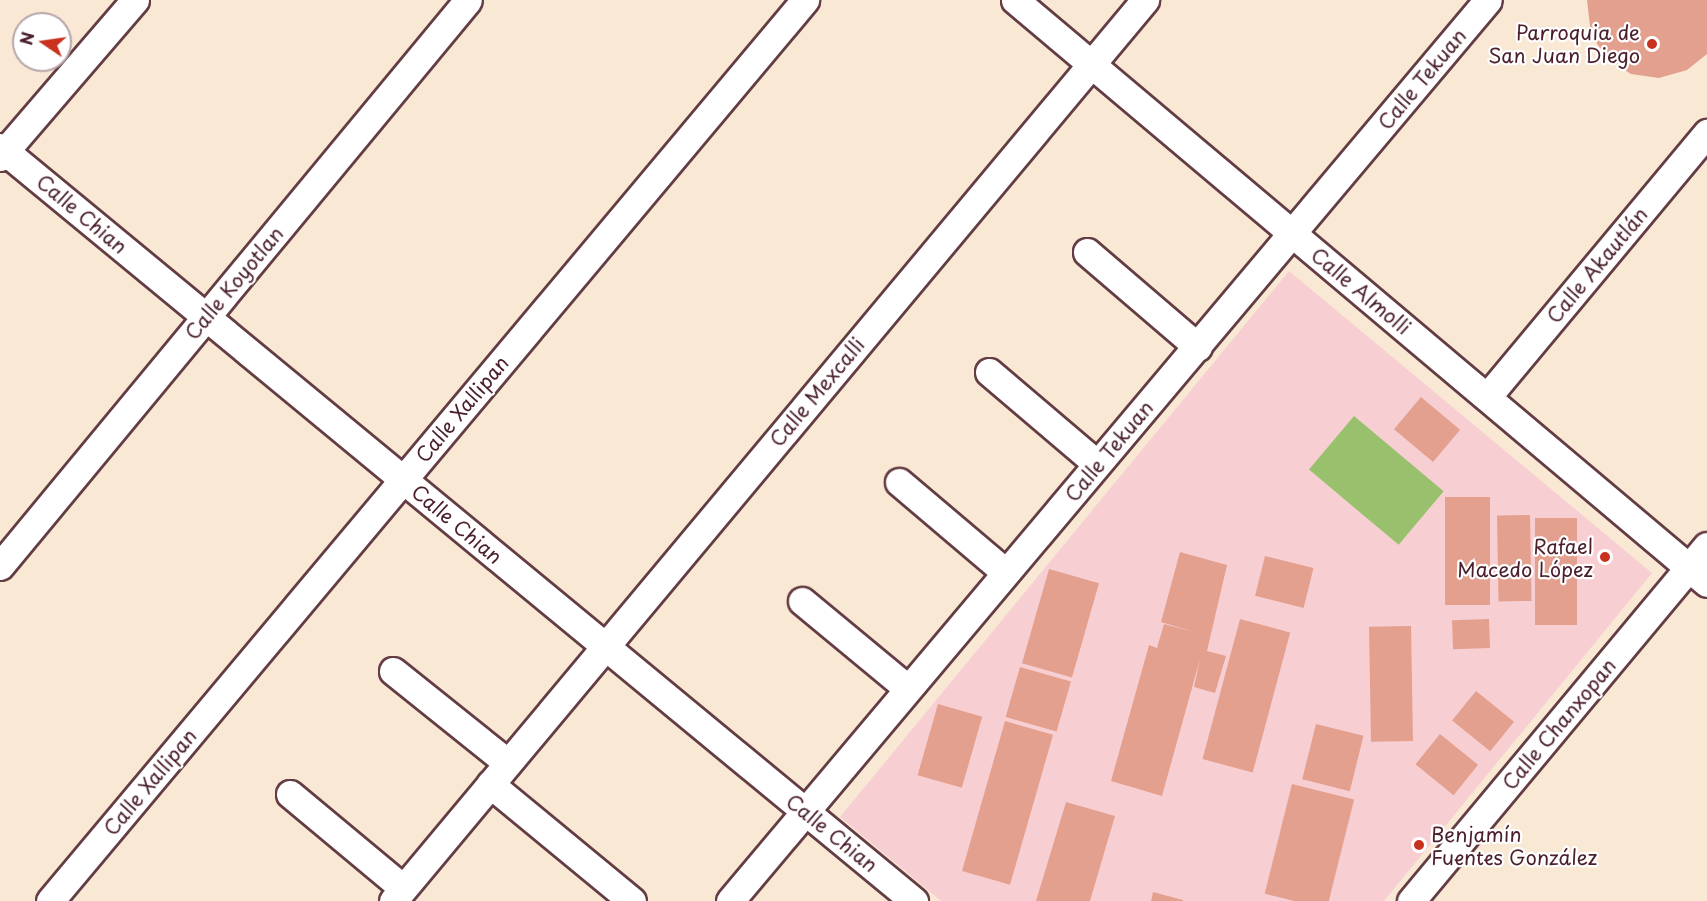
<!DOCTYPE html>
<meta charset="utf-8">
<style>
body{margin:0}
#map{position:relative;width:1707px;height:901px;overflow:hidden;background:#f8e8d4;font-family:"Playpen Sans",sans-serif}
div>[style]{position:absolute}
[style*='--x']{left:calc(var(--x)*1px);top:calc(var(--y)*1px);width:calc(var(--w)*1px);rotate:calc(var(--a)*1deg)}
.built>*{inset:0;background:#f7cfd3}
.green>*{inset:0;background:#99c16d;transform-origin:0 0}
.building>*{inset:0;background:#e4a08f;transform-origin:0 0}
.roads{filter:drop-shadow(2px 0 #643d44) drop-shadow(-2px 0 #643d44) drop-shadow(0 2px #643d44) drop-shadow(0 -2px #643d44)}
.minor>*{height:27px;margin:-13.5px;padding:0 13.5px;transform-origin:13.5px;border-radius:13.5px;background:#fff}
.dots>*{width:16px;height:16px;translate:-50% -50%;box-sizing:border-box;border:3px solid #fff;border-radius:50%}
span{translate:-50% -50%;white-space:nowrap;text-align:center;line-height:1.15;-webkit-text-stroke:4.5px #fff;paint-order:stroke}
.poi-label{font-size:20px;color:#4a1f2b}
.right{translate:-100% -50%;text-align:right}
.left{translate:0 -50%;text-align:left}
.street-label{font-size:20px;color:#4a1f2b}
.north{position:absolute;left:12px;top:12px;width:60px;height:60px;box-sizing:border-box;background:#fff;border:2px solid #b7a5aa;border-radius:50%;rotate:283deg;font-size:16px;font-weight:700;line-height:24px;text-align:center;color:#4a1f2b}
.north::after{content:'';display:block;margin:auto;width:21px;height:27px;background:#c8321e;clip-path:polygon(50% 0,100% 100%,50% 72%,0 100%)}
</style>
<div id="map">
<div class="built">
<i style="clip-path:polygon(1289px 271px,1652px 573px,1384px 901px,941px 901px,840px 817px)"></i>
</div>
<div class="green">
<i style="left:1354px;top:416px;width:117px;height:70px;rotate:40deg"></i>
</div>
<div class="building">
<i style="clip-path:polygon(1587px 0,1707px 0,1707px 54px,1687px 70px,1659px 78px,1631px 74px,1607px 58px,1591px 35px)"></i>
<i style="left:1421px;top:397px;width:51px;height:42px;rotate:40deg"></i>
<i style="left:1445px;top:497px;width:45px;height:108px"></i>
<i style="left:1530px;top:515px;width:86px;height:33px;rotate:89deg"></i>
<i style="left:1535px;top:518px;width:42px;height:107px"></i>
<i style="clip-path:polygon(1180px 552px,1227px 565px,1207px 651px,1226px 656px,1215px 693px,1194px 687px,1200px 659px,1162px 796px,1111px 781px,1149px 645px,1157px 648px,1164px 624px,1194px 632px,1161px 622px)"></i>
<i style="left:1265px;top:556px;width:50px;height:41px;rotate:14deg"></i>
<i style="left:1049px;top:569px;width:52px;height:98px;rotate:16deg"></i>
<i style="left:1240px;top:619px;width:52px;height:145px;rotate:15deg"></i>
<i style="left:1489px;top:619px;width:29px;height:37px;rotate:88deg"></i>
<i style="left:1411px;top:626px;width:115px;height:42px;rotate:89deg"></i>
<i style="left:1020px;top:667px;width:53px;height:52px;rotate:16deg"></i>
<i style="left:1476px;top:691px;width:49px;height:38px;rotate:39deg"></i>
<i style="left:938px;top:704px;width:46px;height:74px;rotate:16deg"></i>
<i style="left:1005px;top:721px;width:50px;height:156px;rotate:16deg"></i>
<i style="left:1316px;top:724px;width:49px;height:57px;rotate:14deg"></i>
<i style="left:1440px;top:734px;width:49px;height:39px;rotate:39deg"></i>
<i style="left:1292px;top:784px;width:64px;height:113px;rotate:14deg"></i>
<i style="clip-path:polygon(1066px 802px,1115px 816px,1090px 901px,1036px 901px)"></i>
<i style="clip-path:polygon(1153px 892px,1183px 900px,1183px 901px,1151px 901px)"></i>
</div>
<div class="roads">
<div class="minor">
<i style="--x:1015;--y:0;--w:905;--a:40.11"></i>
<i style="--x:0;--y:147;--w:1185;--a:39.52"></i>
<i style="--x:0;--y:157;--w:207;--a:-49.3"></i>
<i style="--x:1087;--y:252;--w:146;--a:40.6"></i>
<i style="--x:989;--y:372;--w:142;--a:40.4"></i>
<i style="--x:1487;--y:397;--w:344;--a:-50.2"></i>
<i style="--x:899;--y:482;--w:139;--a:40.3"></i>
<i style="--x:0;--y:566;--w:734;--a:-50.41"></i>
<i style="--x:802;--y:601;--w:136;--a:39.6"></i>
<i style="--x:393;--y:671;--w:147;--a:38.7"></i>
<i style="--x:490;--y:784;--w:184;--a:39.5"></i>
<i style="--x:290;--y:794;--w:147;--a:39.8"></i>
<i style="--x:50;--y:901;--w:1176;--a:-50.04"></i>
<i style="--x:393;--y:901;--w:1174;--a:-50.15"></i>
<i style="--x:730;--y:901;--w:1177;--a:-49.93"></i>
<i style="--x:1411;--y:901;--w:462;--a:-50.2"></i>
</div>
</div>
<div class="dots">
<i style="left:1652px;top:44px;background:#c8321e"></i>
<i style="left:1605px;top:557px;background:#c8321e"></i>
<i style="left:1419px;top:845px;background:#c8321e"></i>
</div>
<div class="poi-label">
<span class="right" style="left:1640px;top:44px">Parroquia de<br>San Juan Diego</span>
<span class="right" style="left:1593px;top:558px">Rafael<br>Macedo López</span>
<span class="left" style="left:1431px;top:846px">Benjamín<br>Fuentes González</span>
</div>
<div class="street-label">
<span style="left:1422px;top:79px;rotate:-50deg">Calle Tekuan</span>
<span style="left:82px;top:214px;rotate:40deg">Calle Chian</span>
<span style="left:1597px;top:265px;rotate:-50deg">Calle Akautlán</span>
<span style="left:234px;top:283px;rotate:-50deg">Calle Koyotlan</span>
<span style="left:1361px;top:291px;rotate:40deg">Calle Almolli</span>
<span style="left:817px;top:392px;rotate:-50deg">Calle Mexcalli</span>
<span style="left:462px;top:409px;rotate:-50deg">Calle Xallipan</span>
<span style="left:1109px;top:451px;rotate:-50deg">Calle Tekuan</span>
<span style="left:457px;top:524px;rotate:40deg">Calle Chian</span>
<span style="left:1559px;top:724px;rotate:-50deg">Calle Chanxopan</span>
<span style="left:150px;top:782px;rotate:-50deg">Calle Xallipan</span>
<span style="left:832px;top:833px;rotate:39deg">Calle Chian</span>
</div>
<div class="north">N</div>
</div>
